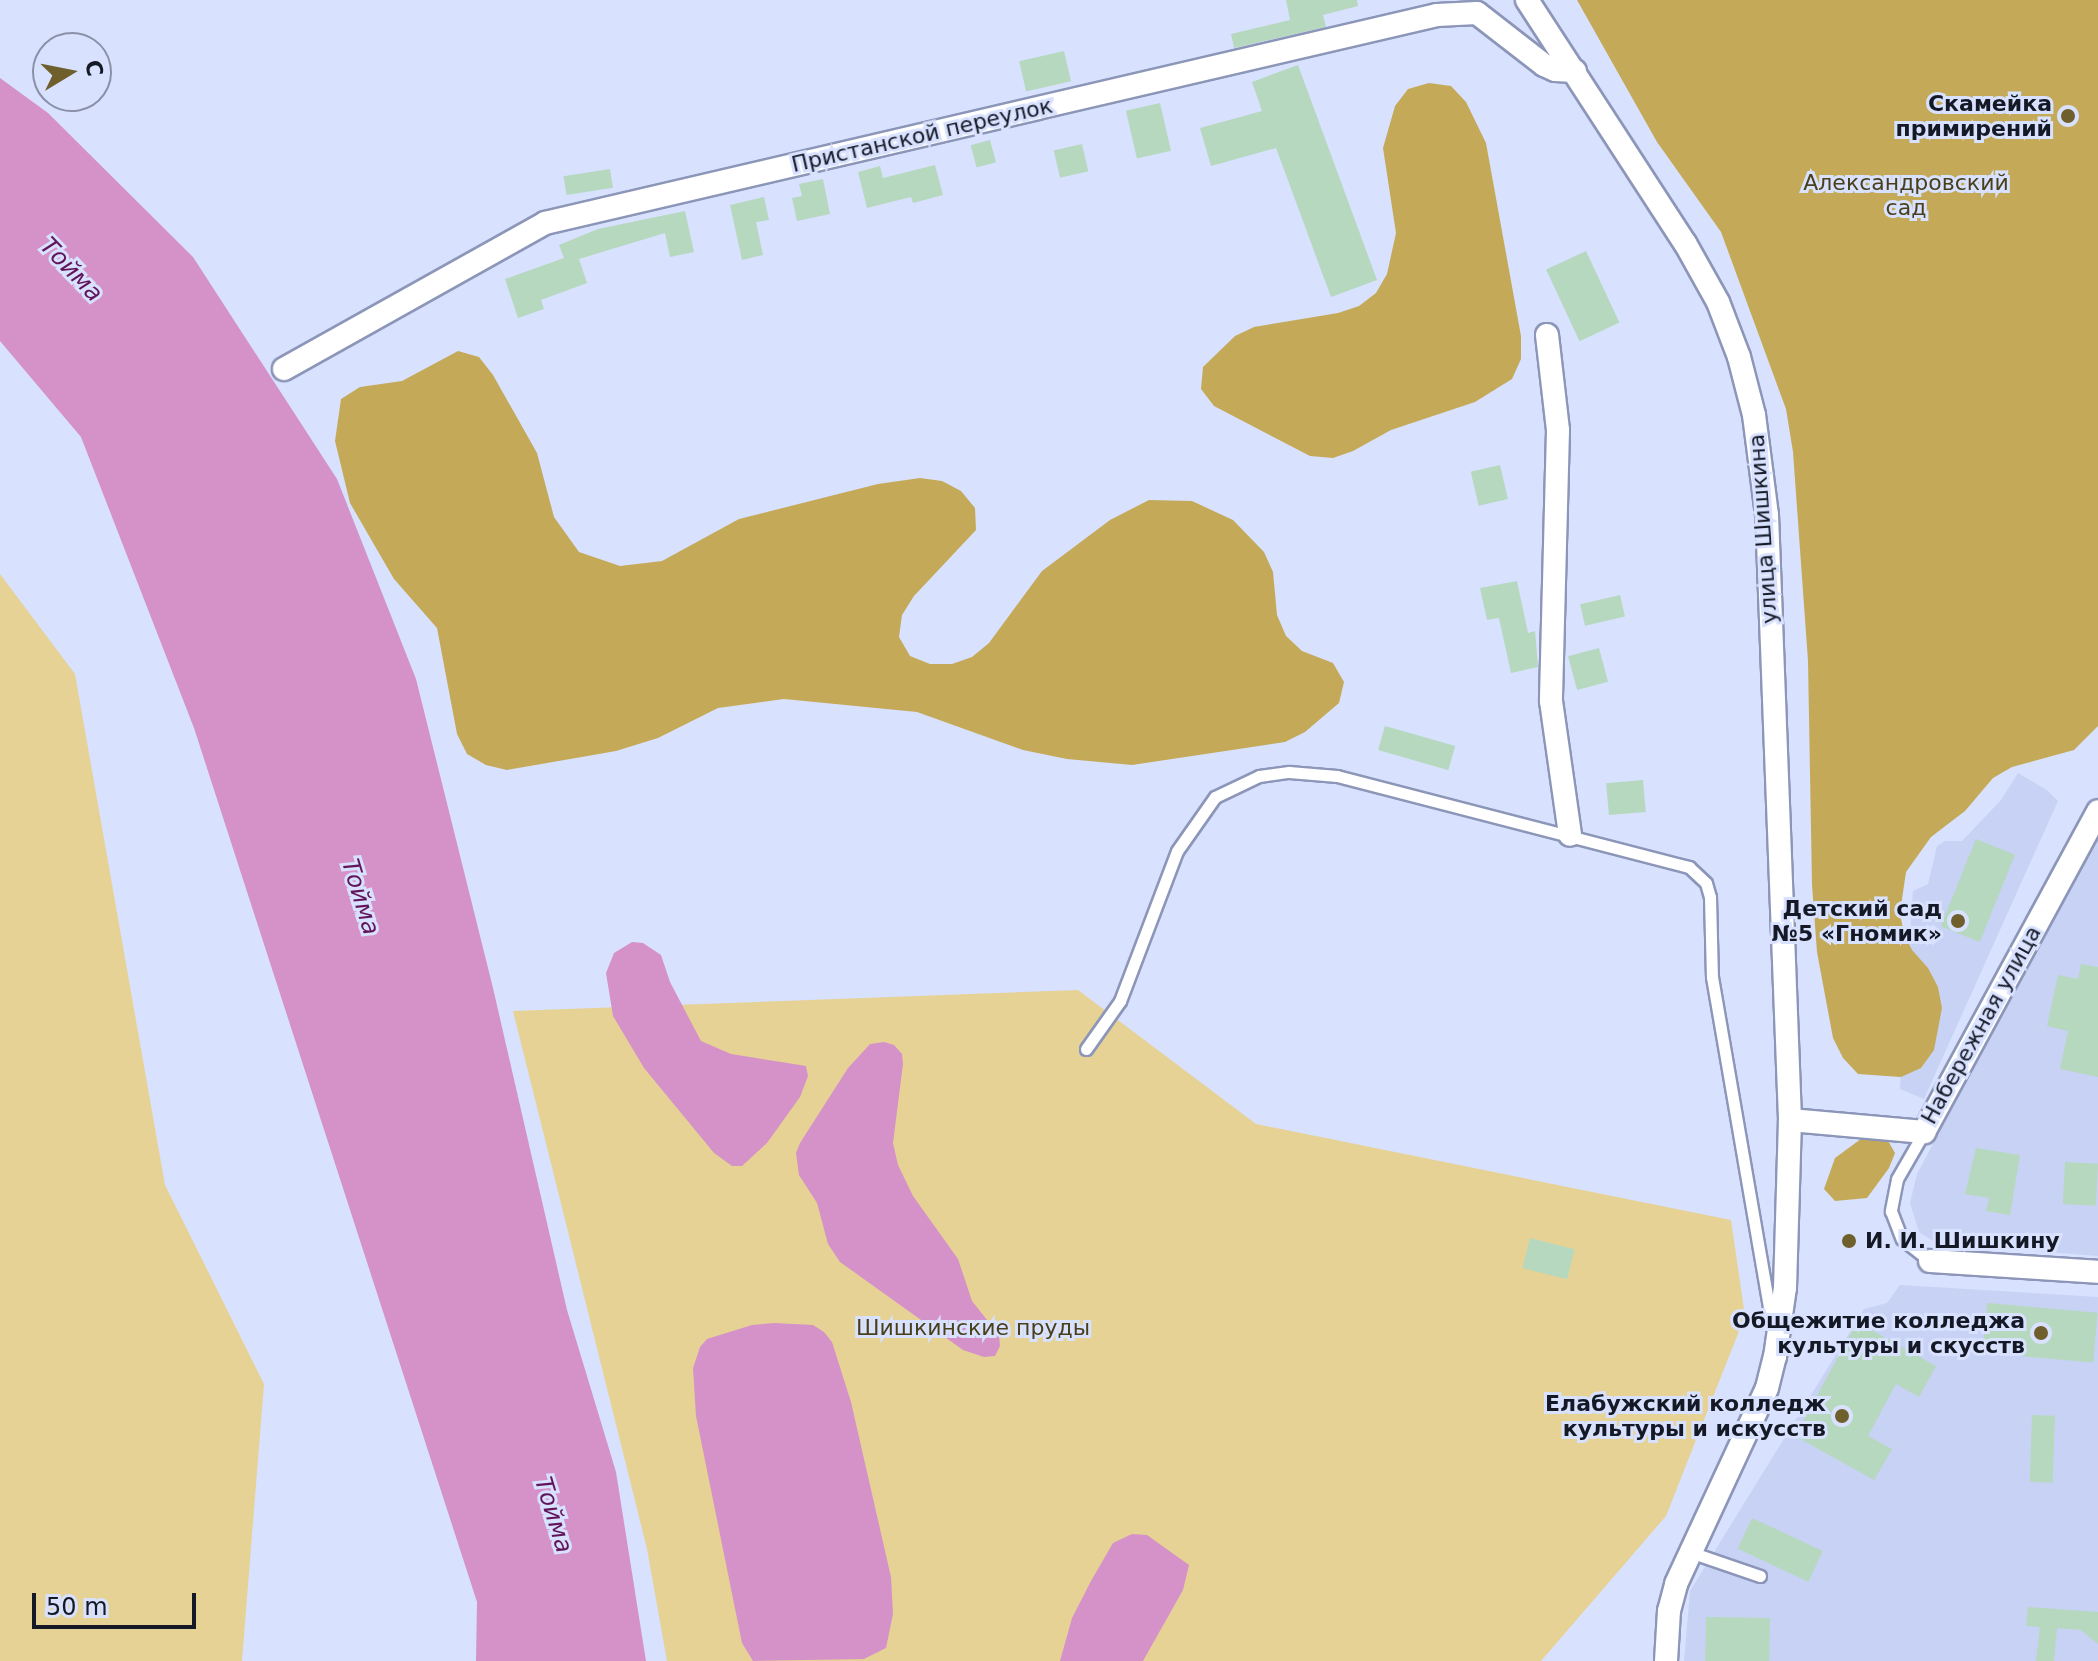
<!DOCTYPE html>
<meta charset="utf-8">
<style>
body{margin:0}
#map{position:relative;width:2098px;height:1661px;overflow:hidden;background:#d8e1fe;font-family:"DejaVu Sans",sans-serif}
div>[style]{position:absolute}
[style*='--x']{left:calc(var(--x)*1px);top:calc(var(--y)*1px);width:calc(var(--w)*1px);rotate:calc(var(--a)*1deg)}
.built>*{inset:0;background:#c8d2f4}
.green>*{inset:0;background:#e6d295}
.forest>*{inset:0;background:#c4aa58}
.water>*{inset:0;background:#d492c9}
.building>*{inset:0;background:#b6d8be;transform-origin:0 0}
.roads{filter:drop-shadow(2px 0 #8c96b8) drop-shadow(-2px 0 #8c96b8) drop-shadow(0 2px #8c96b8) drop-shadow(0 -2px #8c96b8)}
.service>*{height:11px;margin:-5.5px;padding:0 5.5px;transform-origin:5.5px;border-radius:5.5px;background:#fff}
.minor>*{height:22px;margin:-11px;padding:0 11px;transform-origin:11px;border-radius:11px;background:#fff}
.dots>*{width:22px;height:22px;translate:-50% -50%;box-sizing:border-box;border:4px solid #d8e1fe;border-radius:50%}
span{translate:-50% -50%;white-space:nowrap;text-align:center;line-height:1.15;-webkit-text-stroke:6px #d8e1fe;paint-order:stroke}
.poi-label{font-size:22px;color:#151926;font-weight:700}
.right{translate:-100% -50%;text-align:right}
.left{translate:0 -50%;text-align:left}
.street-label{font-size:22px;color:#151926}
.park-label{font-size:22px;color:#4a3f1b}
.water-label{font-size:24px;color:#62145a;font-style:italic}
.north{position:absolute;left:32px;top:32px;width:80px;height:80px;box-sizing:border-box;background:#d8e1fe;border:2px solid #8a91a8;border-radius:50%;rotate:80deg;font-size:22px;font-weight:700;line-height:32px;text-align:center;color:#151926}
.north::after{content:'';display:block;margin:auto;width:28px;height:36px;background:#6f5f2d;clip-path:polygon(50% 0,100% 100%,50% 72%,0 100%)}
.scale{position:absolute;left:32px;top:1593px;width:164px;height:36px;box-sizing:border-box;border:4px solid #151926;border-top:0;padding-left:10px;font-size:24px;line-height:28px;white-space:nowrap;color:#151926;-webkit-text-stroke:6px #d8e1fe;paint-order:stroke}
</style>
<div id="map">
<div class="built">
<i style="clip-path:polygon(2018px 773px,2047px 790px,2058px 801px,1924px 1099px,1900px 1089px,1913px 891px,1928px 884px,1937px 846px,1945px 841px,1962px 841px,2001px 800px)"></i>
<i style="clip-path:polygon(2098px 834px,2098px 1256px,1936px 1243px,1919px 1232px,1910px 1203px,1917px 1174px)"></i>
<i style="clip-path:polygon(1900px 1285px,2098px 1297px,2098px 1661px,1684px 1661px,1690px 1591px,1864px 1309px,1887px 1303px)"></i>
</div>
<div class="green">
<i style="clip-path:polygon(0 574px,75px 674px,165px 1185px,264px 1384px,242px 1661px,0 1661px)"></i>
<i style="clip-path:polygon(1078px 990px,1256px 1124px,1731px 1220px,1745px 1316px,1666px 1516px,1541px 1661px,667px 1661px,647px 1549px,513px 1011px)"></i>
</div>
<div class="forest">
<i style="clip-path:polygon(1577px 0,2098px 0,2098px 726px,2074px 750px,2012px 767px,1993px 778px,1965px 811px,1931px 837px,1906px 872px,1900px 913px,1904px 934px,1912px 950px,1928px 968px,1938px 987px,1942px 1008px,1934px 1050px,1921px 1068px,1901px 1077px,1858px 1074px,1843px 1058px,1833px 1038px,1817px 952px,1812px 885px,1808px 661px,1793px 452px,1786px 409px,1721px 232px,1657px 142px)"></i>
<i style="clip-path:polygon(1429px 83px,1451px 86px,1466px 102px,1486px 143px,1521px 336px,1521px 359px,1512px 379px,1475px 402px,1391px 430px,1353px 451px,1333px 458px,1310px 456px,1214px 406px,1201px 389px,1203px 367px,1235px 336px,1254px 327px,1338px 313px,1359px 306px,1376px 293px,1387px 274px,1396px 233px,1383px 148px,1395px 106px,1408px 89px)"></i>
<i style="clip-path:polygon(458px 351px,479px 357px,493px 375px,537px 453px,554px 517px,579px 552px,620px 566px,662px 561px,739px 519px,878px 484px,920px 478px,942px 481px,961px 491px,975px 508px,976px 530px,914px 596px,902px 615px,899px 637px,910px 656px,930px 664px,952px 664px,972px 657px,989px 643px,1042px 571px,1110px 520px,1149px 500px,1192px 501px,1233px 520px,1264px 552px,1273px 572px,1277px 615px,1286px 636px,1302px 651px,1333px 663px,1344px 682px,1339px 703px,1305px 732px,1285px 742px,1132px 765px,1067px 759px,1023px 750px,917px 712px,784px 699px,718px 708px,658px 738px,616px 751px,507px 770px,486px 765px,467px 754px,457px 734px,437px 628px,394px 579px,350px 503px,335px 441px,341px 399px,360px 387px,402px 381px)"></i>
<i style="clip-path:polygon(1865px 1136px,1887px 1139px,1895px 1153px,1889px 1168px,1867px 1198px,1835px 1201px,1824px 1189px,1835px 1158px)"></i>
</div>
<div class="water">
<i style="clip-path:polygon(0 78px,48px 113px,193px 257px,337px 479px,416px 679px,493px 988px,567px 1310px,616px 1472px,646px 1661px,476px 1661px,477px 1602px,194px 728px,81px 437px,0 341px)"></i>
<i style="clip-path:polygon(632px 942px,643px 943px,661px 955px,670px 982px,701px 1041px,731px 1054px,806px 1066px,808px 1076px,800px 1097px,767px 1143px,742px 1166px,732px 1166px,714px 1153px,644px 1068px,613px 1016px,606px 973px,614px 953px)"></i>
<i style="clip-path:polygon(884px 1042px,894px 1045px,902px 1054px,903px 1064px,893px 1143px,898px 1165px,913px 1196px,958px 1259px,972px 1301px,999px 1335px,1000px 1346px,995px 1356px,984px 1357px,963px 1350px,840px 1262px,828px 1244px,817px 1203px,799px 1175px,796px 1153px,800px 1143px,848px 1068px,870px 1044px)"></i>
<i style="clip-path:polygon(774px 1323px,813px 1325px,824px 1332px,832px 1342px,851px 1402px,891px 1577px,893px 1614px,886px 1648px,864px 1659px,753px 1661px,742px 1643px,696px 1416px,693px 1368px,700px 1347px,707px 1339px,752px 1325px)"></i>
<i style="clip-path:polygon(1132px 1534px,1147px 1535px,1189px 1565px,1183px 1590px,1143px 1661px,1060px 1661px,1072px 1618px,1091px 1581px,1113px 1543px)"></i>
</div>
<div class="building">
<i style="clip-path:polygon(1286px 0,1357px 0,1358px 6px,1323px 15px,1326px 27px,1234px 48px,1231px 34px,1290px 20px)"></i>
<i style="left:1064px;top:51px;width:31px;height:46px;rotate:77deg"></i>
<i style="clip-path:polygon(1298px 65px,1377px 280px,1331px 297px,1276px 148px,1211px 166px,1200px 128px,1262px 111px,1252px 82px)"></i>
<i style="left:1160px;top:103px;width:49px;height:35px;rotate:77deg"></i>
<i style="left:990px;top:140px;width:23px;height:20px;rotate:75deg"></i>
<i style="left:1082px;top:144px;width:28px;height:29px;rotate:77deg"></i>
<i style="clip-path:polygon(935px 165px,943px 195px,913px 203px,911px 197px,867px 208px,858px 172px,880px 166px,883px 178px)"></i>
<i style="left:610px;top:169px;width:19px;height:47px;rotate:81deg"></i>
<i style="clip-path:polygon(823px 179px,830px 214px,797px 221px,792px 198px,802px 196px,799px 184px)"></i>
<i style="clip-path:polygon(764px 197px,769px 220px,756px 222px,763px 255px,742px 260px,730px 205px)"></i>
<i style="clip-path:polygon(685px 211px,694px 252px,670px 257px,665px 233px,579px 259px,587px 283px,541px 300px,544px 309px,518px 318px,505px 279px,564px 258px,559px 245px,598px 229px)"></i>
<i style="left:1586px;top:251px;width:79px;height:44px;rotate:65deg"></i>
<i style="left:1500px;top:465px;width:35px;height:30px;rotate:77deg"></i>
<i style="clip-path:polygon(1517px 581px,1528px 633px,1535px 631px,1538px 667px,1511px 673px,1499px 618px,1487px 620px,1480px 588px)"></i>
<i style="left:1620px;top:595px;width:22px;height:41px;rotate:77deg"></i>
<i style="left:1599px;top:648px;width:35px;height:32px;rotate:75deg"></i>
<i style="left:1385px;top:726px;width:73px;height:25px;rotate:16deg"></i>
<i style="left:1643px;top:780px;width:32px;height:37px;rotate:85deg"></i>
<i style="left:1976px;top:839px;width:42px;height:94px;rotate:22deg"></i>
<i style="clip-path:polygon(2081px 964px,2098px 967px,2098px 1077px,2060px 1069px,2068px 1031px,2047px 1026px,2058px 975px,2078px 979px)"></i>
<i style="clip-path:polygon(1976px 1148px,2020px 1155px,2010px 1215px,1986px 1211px,1989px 1198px,1965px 1194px)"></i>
<i style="left:2065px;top:1162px;width:33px;height:42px;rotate:3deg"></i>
<i style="left:1530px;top:1238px;width:46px;height:31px;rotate:14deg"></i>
<i style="left:1987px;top:1303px;width:111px;height:50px;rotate:5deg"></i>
<i style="clip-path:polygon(1857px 1322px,1936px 1366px,1919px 1397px,1896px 1384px,1868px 1436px,1892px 1449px,1874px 1480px,1795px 1436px)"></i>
<i style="left:2032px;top:1415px;width:23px;height:67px;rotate:2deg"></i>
<i style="left:1752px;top:1518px;width:78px;height:34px;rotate:25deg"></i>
<i style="clip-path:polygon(2028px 1607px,2098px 1612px,2098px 1644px,2081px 1630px,2057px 1628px,2054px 1661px,2036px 1661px,2040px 1627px,2026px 1626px)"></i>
<i style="left:1706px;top:1617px;width:64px;height:44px;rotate:1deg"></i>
</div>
<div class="roads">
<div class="service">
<i style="--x:1086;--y:1049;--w:59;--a:-54.7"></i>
<i style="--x:1120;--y:1001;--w:160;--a:-69.2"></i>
<i style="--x:1177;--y:851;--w:66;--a:-54.9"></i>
<i style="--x:1215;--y:797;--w:49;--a:-25.5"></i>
<i style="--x:1259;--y:776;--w:30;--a:-8"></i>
<i style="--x:1289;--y:772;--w:48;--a:4.8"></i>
<i style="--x:1337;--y:776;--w:364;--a:14.5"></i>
<i style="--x:1689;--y:867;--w:23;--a:43"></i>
<i style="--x:1706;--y:883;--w:15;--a:74"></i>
<i style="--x:1710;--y:897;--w:80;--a:88.6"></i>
<i style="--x:1712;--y:977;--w:342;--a:80.2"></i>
<i style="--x:1770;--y:1314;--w:14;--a:54"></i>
<i style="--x:1924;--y:1132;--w:54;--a:119.9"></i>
<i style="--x:1897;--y:1179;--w:33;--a:101"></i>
<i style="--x:1891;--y:1211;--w:30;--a:69"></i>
<i style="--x:1902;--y:1239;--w:36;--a:38"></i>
<i style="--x:1690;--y:1552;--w:74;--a:18.9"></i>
</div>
<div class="minor">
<i style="--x:1527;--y:0;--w:290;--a:57"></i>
<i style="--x:1685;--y:243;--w:68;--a:60.8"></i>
<i style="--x:1718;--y:302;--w:59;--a:69.1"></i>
<i style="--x:1739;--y:357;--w:60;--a:75.5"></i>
<i style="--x:1754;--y:415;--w:101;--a:82.6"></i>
<i style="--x:1767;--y:515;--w:605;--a:87.82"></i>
<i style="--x:1547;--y:335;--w:96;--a:83.4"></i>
<i style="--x:1558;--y:430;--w:271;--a:91.5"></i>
<i style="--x:1551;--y:701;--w:135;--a:81.9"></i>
<i style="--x:284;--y:369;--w:299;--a:-29.2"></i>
<i style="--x:545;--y:223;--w:916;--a:-13.13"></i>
<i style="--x:1437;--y:15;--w:40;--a:-2.9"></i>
<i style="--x:1477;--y:13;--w:85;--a:37.8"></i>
<i style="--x:1544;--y:65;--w:12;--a:24"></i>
<i style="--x:1555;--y:70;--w:20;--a:3"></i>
<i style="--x:1930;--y:1261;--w:168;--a:3.7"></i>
<i style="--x:1666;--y:1661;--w:50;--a:-86.6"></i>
<i style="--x:1669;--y:1611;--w:28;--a:-75"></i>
<i style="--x:1676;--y:1584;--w:216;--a:-65.1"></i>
<i style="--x:1767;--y:1388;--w:32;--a:-76"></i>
<i style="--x:1775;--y:1357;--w:70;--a:-81.8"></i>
<i style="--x:1785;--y:1288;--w:168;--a:-88.3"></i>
<i style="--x:1790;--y:1120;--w:135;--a:5.1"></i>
<i style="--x:1924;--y:1132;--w:365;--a:-61.5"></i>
</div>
</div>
<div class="dots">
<i style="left:2068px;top:116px;background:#6f5f2d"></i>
<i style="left:1958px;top:921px;background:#6f5f2d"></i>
<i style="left:1849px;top:1241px;background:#6f5f2d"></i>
<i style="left:2041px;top:1333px;background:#6f5f2d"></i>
<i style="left:1842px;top:1416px;background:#6f5f2d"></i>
</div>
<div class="poi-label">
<span class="right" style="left:2052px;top:116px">Скамейка<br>примирений</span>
<span class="right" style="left:1942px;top:921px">Детский сад<br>№5 «Гномик»</span>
<span class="left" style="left:1865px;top:1241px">И. И. Шишкину</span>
<span class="right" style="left:2025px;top:1333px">Общежитие колледжа<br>культуры и скусств</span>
<span class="right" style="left:1826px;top:1416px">Елабужский колледж<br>культуры и искусств</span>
</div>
<div class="street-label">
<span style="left:922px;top:135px;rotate:-13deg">Пристанской переулок</span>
<span style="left:1763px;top:529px;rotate:-94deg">улица Шишкина</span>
<span style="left:1981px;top:1025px;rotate:-61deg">Набережная улица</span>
</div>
<div class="park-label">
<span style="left:1906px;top:195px">Александровский<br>сад</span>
<span style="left:973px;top:1328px">Шишкинские пруды</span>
</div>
<div class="water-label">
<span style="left:71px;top:270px;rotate:46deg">Тойма</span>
<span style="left:360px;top:897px;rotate:73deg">Тойма</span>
<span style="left:553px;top:1515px;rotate:73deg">Тойма</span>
</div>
<div class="north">С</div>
<div class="scale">50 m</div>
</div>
